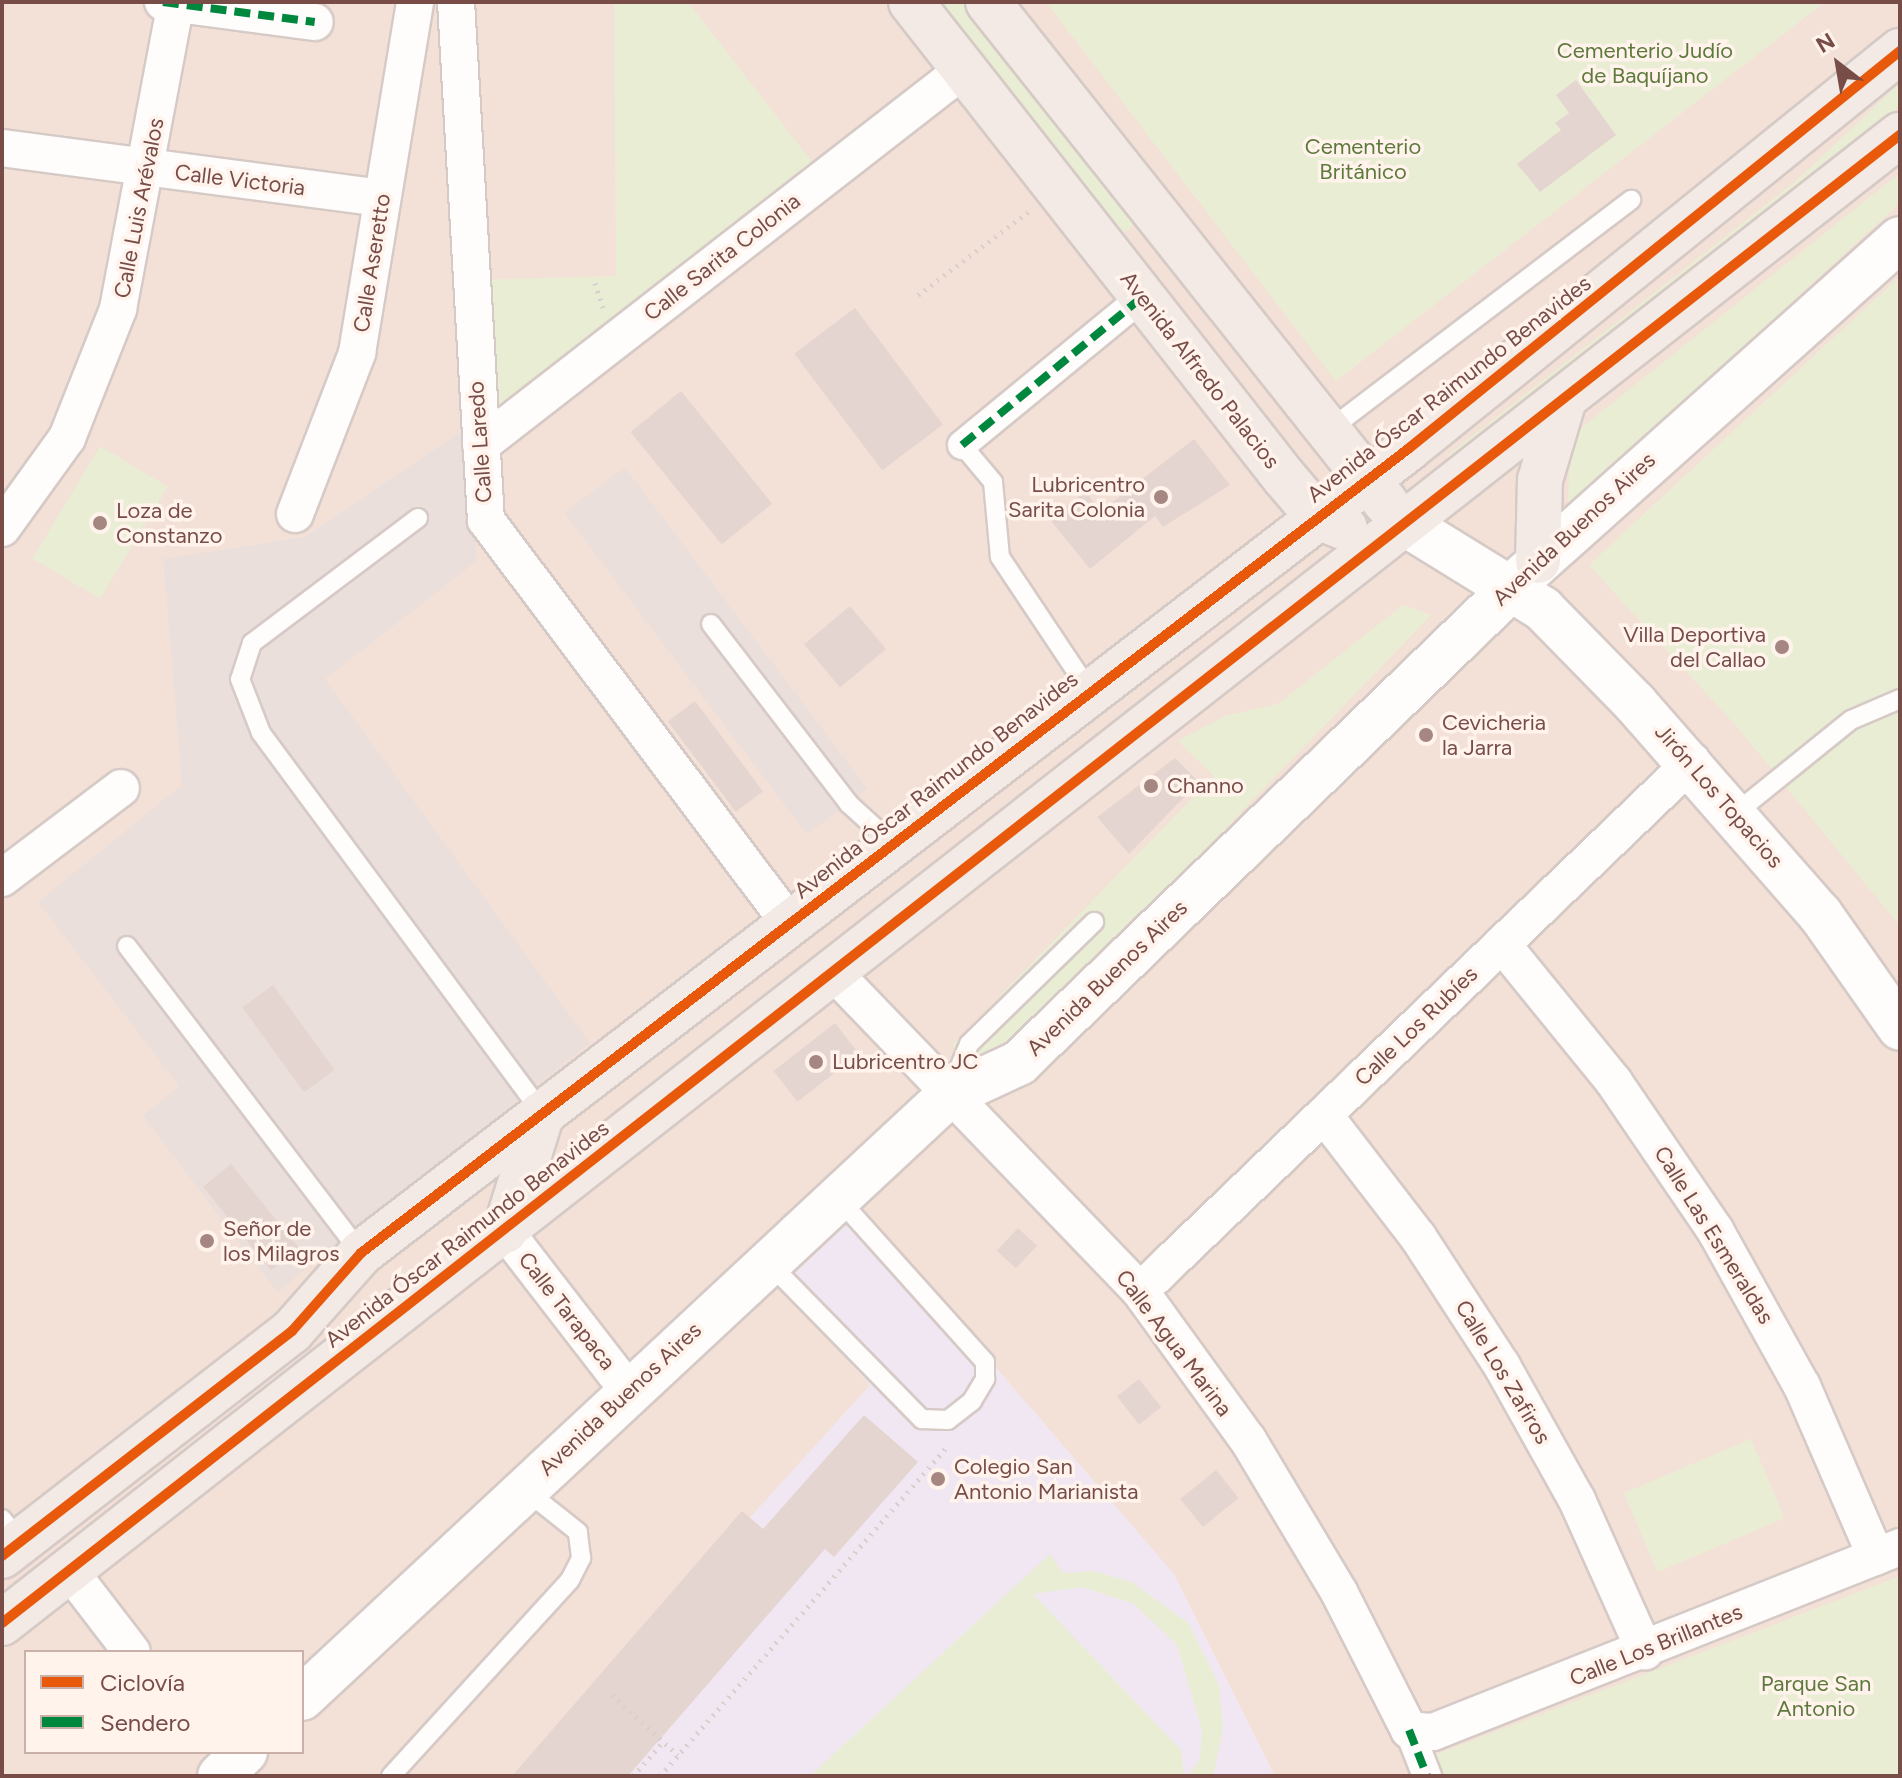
<!DOCTYPE html>
<meta charset="utf-8">
<style>
body{margin:0}
#map{position:relative;width:1902px;height:1778px;overflow:hidden;background:#f8efea;font-family:Figtree,sans-serif}
div>[style]{position:absolute}
[style*='--x']{left:calc(var(--x)*1px);top:calc(var(--y)*1px);width:calc(var(--w)*1px);rotate:calc(var(--a)*1deg)}
.residential>*{inset:0;background:#f3e1d8}
.industrial>*{inset:0;background:#ebdfdb;transform-origin:0 0}
.education>*{inset:0;background:#f1e7f3}
.green>*{inset:0;background:#e9edd4;transform-origin:0 0}
.building>*{inset:0;background:#e5d5d1;transform-origin:0 0}
.path>*{height:5px;margin-top:-2.5px;transform-origin:0;background:repeating-linear-gradient(90deg,#dacfcd 0 2px,transparent 0 8px)}
.roads{filter:drop-shadow(2px 0 #d6cac6) drop-shadow(-2px 0 #d6cac6) drop-shadow(0 2px #d6cac6) drop-shadow(0 -2px #d6cac6)}
.service>*{height:18px;margin:-9px;padding:0 9px;transform-origin:9px;border-radius:9px;background:#fefdfc}
.pedestrian>*{height:28px;margin:-14px;padding:0 14px;transform-origin:14px;border-radius:14px;background:#fefdfc}
.minor>*{height:36px;margin:-18px;padding:0 18px;transform-origin:18px;border-radius:18px;background:#fefdfc}
.tertiary>*{height:44px;margin:-22px;padding:0 22px;transform-origin:22px;border-radius:22px;background:#fefdfc}
.secondary>*{height:44px;margin:-22px;padding:0 22px;transform-origin:22px;border-radius:22px;background:#fefdfc}
.primary>*{height:44px;margin:-22px;padding:0 22px;transform-origin:22px;border-radius:22px;background:#f3eae5}
.quiet>*{height:8px;margin-top:-4px;transform-origin:0;background:repeating-linear-gradient(90deg,#00873e 0 16px,transparent 0 24px)}
.cycleway>*{height:10px;margin:-5px;padding:0 5px;transform-origin:5px;border-radius:5px;background:#e8590c}
.dots>*{width:22px;height:22px;translate:-50% -50%;box-sizing:border-box;border:4px solid #fff3ec;border-radius:50%}
span{translate:-50% -50%;white-space:nowrap;text-align:center;line-height:1.15;-webkit-text-stroke:7px #fff3ec;paint-order:stroke}
.park-label{font-size:22px;color:#5d793c}
.street-label{font-size:22px;color:#784d48}
.poi-label{font-size:22px;color:#784d48}
.right{translate:-100% -50%;text-align:right}
.left{translate:0 -50%;text-align:left}
.frame{position:absolute;inset:0;border:4px solid #784d48;pointer-events:none}
.legend{position:absolute;left:24px;top:1650px;width:280px;height:104px;box-sizing:border-box;background:#fff3ec;border:2px solid #c9b1aa;margin:0;padding:10px 14px;list-style:none;font-size:24px;color:#784d48}
.legend li{display:flex;align-items:center;gap:16px;height:40px}
.legend b{width:40px;border:2px solid #c9b1aa}
.north{position:absolute;left:1798px;top:24px;width:80px;height:80px;-webkit-text-stroke:6px #fff3ec;paint-order:stroke;rotate:329deg;font-size:22px;font-weight:700;line-height:32px;text-align:center;color:#784d48}
.north::after{content:'';display:block;margin:auto;width:28px;height:36px;background:#784d48;clip-path:polygon(50% 0,100% 100%,50% 72%,0 100%)}
</style>
<div id="map">
<div class="residential">
<i style="clip-path:polygon(evenodd,2px 2px,1900px 2px,1900px 1776px,2px 1776px,2px 2px,26px 1652px,302px 1652px,302px 1752px,26px 1752px,26px 1652px)"></i>
</div>
<div class="industrial">
<i style="clip-path:polygon(468px 427px,477px 561px,325px 679px,590px 1043px,277px 1292px,143px 1116px,179px 1086px,38px 902px,182px 785px,163px 559px,304px 537px)"></i>
<i style="left:625px;top:467px;width:403px;height:76px;rotate:53deg"></i>
</div>
<div class="education">
<i style="clip-path:polygon(861px 1211px,1174px 1574px,1275px 1776px,516px 1776px,870px 1385px,780px 1287px)"></i>
</div>
<div class="green">
<i style="clip-path:polygon(614px 2px,688px 2px,812px 162px,498px 410px,476px 280px,616px 276px)"></i>
<i style="clip-path:polygon(936px 2px,972px 2px,1143px 219px,1117px 237px)"></i>
<i style="clip-path:polygon(1046px 2px,1825px 2px,1336px 381px)"></i>
<i style="clip-path:polygon(1900px 83px,1900px 105px,1819px 180px,1454px 467px,1447px 456px,1796px 181px)"></i>
<i style="clip-path:polygon(1900px 173px,1900px 203px,1568px 507px,1570px 437px)"></i>
<i style="clip-path:polygon(1900px 276px,1900px 926px,1738px 728px,1589px 565px)"></i>
<i style="left:100px;top:446px;width:79px;height:131px;rotate:31deg"></i>
<i style="clip-path:polygon(1403px 605px,1431px 615px,1029px 1032px,966px 1060px,952px 1045px,1214px 776px,1178px 741px,1225px 716px,1278px 704px)"></i>
<i style="left:1751px;top:1439px;width:86px;height:138px;rotate:67deg"></i>
<i style="clip-path:polygon(1050px 1554px,1063px 1573px,1093px 1571px,1132px 1582px,1188px 1623px,1219px 1685px,1223px 1729px,1213px 1776px,1188px 1776px,1200px 1759px,1202px 1730px,1177px 1645px,1134px 1604px,1082px 1587px,1033px 1594px,1181px 1750px,1184px 1776px,810px 1776px)"></i>
<i style="clip-path:polygon(1900px 1576px,1900px 1776px,1433px 1776px,1427px 1758px)"></i>
</div>
<div class="building">
<i style="clip-path:polygon(1576px 80px,1616px 135px,1540px 192px,1517px 164px,1561px 130px,1555px 123px,1569px 113px,1556px 95px)"></i>
<i style="left:855px;top:308px;width:146px;height:76px;rotate:53deg"></i>
<i style="left:681px;top:391px;width:145px;height:65px;rotate:51deg"></i>
<i style="clip-path:polygon(1194px 439px,1230px 485px,1163px 527px,1155px 516px,1090px 569px,1050px 520px,1085px 491px,1101px 511px)"></i>
<i style="left:850px;top:606px;width:56px;height:60px;rotate:50deg"></i>
<i style="left:695px;top:701px;width:113px;height:34px;rotate:53deg"></i>
<i style="clip-path:polygon(1175px 758px,1199px 782px,1129px 854px,1097px 817px)"></i>
<i style="left:273px;top:985px;width:105px;height:38px;rotate:54deg"></i>
<i style="left:835px;top:1023px;width:39px;height:78px;rotate:52deg"></i>
<i style="left:231px;top:1164px;width:108px;height:36px;rotate:51deg"></i>
<i style="left:1018px;top:1228px;width:26px;height:31px;rotate:43deg"></i>
<i style="left:1139px;top:1379px;width:36px;height:28px;rotate:52deg"></i>
<i style="clip-path:polygon(864px 1415px,918px 1462px,834px 1557px,825px 1549px,628px 1776px,512px 1776px,742px 1511px,763px 1529px)"></i>
<i style="left:1216px;top:1470px;width:36px;height:46px;rotate:51deg"></i>
</div>
<div class="path">
<i style="--x:595;--y:283;--w:26;--a:72"></i>
<i style="--x:918;--y:295;--w:141;--a:-37"></i>
<i style="--x:612;--y:1695;--w:89;--a:42.3"></i>
<i style="--x:633;--y:1776;--w:45;--a:-48.6"></i>
<i style="--x:660;--y:1776;--w:439;--a:-48.9"></i>
</div>
<div class="roads">
<div class="service">
<i style="--x:1329;--y:430;--w:380;--a:-37.3"></i>
<i style="--x:962;--y:445;--w:48;--a:50"></i>
<i style="--x:993;--y:482;--w:75;--a:84.7"></i>
<i style="--x:1000;--y:557;--w:162;--a:56.3"></i>
<i style="--x:418;--y:518;--w:208;--a:143"></i>
<i style="--x:252;--y:643;--w:38;--a:108"></i>
<i style="--x:240;--y:679;--w:58;--a:68.7"></i>
<i style="--x:261;--y:733;--w:473;--a:53.5"></i>
<i style="--x:711;--y:624;--w:227;--a:52.5"></i>
<i style="--x:849;--y:804;--w:61;--a:42.3"></i>
<i style="--x:1737;--y:812;--w:146;--a:-38.9"></i>
<i style="--x:1851;--y:720;--w:53;--a:-23.2"></i>
<i style="--x:127;--y:946;--w:386;--a:52.7"></i>
<i style="--x:952;--y:1086;--w:45;--a:-68"></i>
<i style="--x:969;--y:1044;--w:175;--a:-44.3"></i>
<i style="--x:768;--y:1262;--w:220;--a:45.6"></i>
<i style="--x:922;--y:1419;--w:26;--a:2"></i>
<i style="--x:948;--y:1420;--w:31;--a:-38"></i>
<i style="--x:972;--y:1401;--w:26;--a:-59"></i>
<i style="--x:985;--y:1379;--w:17;--a:-90"></i>
<i style="--x:985;--y:1362;--w:220;--a:-131.9"></i>
<i style="--x:2;--y:1519;--w:29;--a:52"></i>
<i style="--x:391;--y:1776;--w:265;--a:-47.6"></i>
<i style="--x:570;--y:1580;--w:25;--a:-63"></i>
<i style="--x:581;--y:1558;--w:26;--a:-97"></i>
<i style="--x:578;--y:1532;--w:69;--a:-141.5"></i>
</div>
<div class="pedestrian">
<i style="--x:962;--y:445;--w:233;--a:-39.4"></i>
<i style="--x:1409;--y:1730;--w:49;--a:68.6"></i>
</div>
<div class="minor">
<i style="--x:163;--y:2;--w:153;--a:7.5"></i>
<i style="--x:456;--y:2;--w:519;--a:86.69"></i>
<i style="--x:486;--y:520;--w:506;--a:53.04"></i>
<i style="--x:2;--y:148;--w:383;--a:7.5"></i>
<i style="--x:481;--y:445;--w:611;--a:-37.88"></i>
<i style="--x:295;--y:514;--w:173;--a:-68.9"></i>
<i style="--x:357;--y:353;--w:356;--a:-80.6"></i>
<i style="--x:2;--y:528;--w:111;--a:-54.2"></i>
<i style="--x:67;--y:438;--w:139;--a:-68.4"></i>
<i style="--x:118;--y:309;--w:312;--a:-79.3"></i>
<i style="--x:2;--y:878;--w:149;--a:-37.1"></i>
<i style="--x:1502;--y:944;--w:178;--a:50.9"></i>
<i style="--x:1614;--y:1082;--w:179;--a:55.7"></i>
<i style="--x:1715;--y:1230;--w:179;--a:60.9"></i>
<i style="--x:1802;--y:1386;--w:186;--a:66.6"></i>
<i style="--x:835;--y:974;--w:440;--a:46.1"></i>
<i style="--x:1140;--y:1291;--w:184;--a:54.1"></i>
<i style="--x:1248;--y:1440;--w:177;--a:59.1"></i>
<i style="--x:1339;--y:1592;--w:155;--a:63.1"></i>
<i style="--x:1409;--y:1730;--w:24;--a:5"></i>
<i style="--x:1433;--y:1732;--w:502;--a:-21.61"></i>
<i style="--x:1324;--y:1115;--w:154;--a:52.4"></i>
<i style="--x:1418;--y:1237;--w:154;--a:56.9"></i>
<i style="--x:1502;--y:1366;--w:154;--a:60.8"></i>
<i style="--x:1577;--y:1500;--w:166;--a:65.8"></i>
<i style="--x:505;--y:1231;--w:201;--a:52.3"></i>
<i style="--x:1140;--y:1291;--w:765;--a:-43.78"></i>
<i style="--x:69;--y:1570;--w:103;--a:52.5"></i>
</div>
<div class="tertiary">
<i style="--x:1519;--y:580;--w:511;--a:-41.83"></i>
</div>
<div class="secondary">
<i style="--x:1407;--y:525;--w:160;--a:31.7"></i>
<i style="--x:1543;--y:609;--w:132;--a:45.6"></i>
<i style="--x:1635;--y:703;--w:281;--a:48.8"></i>
<i style="--x:1820;--y:914;--w:139;--a:54.9"></i>
<i style="--x:302;--y:1698;--w:883;--a:-42.98"></i>
<i style="--x:948;--y:1096;--w:78;--a:-24.9"></i>
<i style="--x:1019;--y:1063;--w:685;--a:-43.93"></i>
<i style="--x:220;--y:1776;--w:35;--a:-44"></i>
</div>
<div class="primary">
<i style="--x:911;--y:2;--w:604;--a:51.86"></i>
<i style="--x:1284;--y:477;--w:52;--a:49.6"></i>
<i style="--x:1318;--y:517;--w:29;--a:22"></i>
<i style="--x:988;--y:2;--w:640;--a:51.54"></i>
<i style="--x:1538;--y:561;--w:81;--a:-88.6"></i>
<i style="--x:1540;--y:480;--w:80;--a:-73.4"></i>
<i style="--x:505;--y:1231;--w:123;--a:-72.5"></i>
<i style="--x:2;--y:1556;--w:367;--a:-37.8"></i>
<i style="--x:292;--y:1331;--w:104;--a:-48.5"></i>
<i style="--x:361;--y:1253;--w:1320;--a:-37.52"></i>
<i style="--x:1408;--y:449;--w:633;--a:-38.97"></i>
<i style="--x:2;--y:1623;--w:2412;--a:-38.1"></i>
</div>
</div>
<div class="quiet">
<i style="--x:163;--y:2;--w:153;--a:7.5"></i>
<i style="--x:962;--y:445;--w:233;--a:-39.4"></i>
<i style="--x:1409;--y:1730;--w:49;--a:68.6"></i>
</div>
<div class="cycleway">
<i style="--x:2;--y:1556;--w:367;--a:-37.8"></i>
<i style="--x:292;--y:1331;--w:104;--a:-48.5"></i>
<i style="--x:361;--y:1253;--w:1320;--a:-37.52"></i>
<i style="--x:1408;--y:449;--w:633;--a:-38.97"></i>
<i style="--x:2;--y:1623;--w:2412;--a:-38.1"></i>
</div>
<div class="dots">
<i style="left:1161px;top:497px;background:#a58681"></i>
<i style="left:100px;top:523px;background:#a58681"></i>
<i style="left:1782px;top:647px;background:#a58681"></i>
<i style="left:1426px;top:735px;background:#a58681"></i>
<i style="left:1151px;top:786px;background:#a58681"></i>
<i style="left:816px;top:1062px;background:#a58681"></i>
<i style="left:207px;top:1241px;background:#a58681"></i>
<i style="left:938px;top:1479px;background:#a58681"></i>
</div>
<div class="park-label">
<span style="left:1645px;top:63px">Cementerio Judío<br>de Baquíjano</span>
<span style="left:1363px;top:159px">Cementerio<br>Británico</span>
<span style="left:1816px;top:1696px">Parque San<br>Antonio</span>
</div>
<div class="street-label">
<span style="left:240px;top:180px;rotate:7deg">Calle Victoria</span>
<span style="left:139px;top:208px;rotate:-79deg">Calle Luis Arévalos</span>
<span style="left:722px;top:257px;rotate:-38deg">Calle Sarita Colonia</span>
<span style="left:372px;top:263px;rotate:-81deg">Calle Aseretto</span>
<span style="left:1200px;top:370px;rotate:52deg">Avenida Alfredo Palacios</span>
<span style="left:1449px;top:389px;rotate:-38deg">Avenida Óscar Raimundo Benavides</span>
<span style="left:480px;top:442px;rotate:-94deg">Calle Laredo</span>
<span style="left:1574px;top:529px;rotate:-43deg">Avenida Buenos Aires</span>
<span style="left:936px;top:785px;rotate:-38deg">Avenida Óscar Raimundo Benavides</span>
<span style="left:1719px;top:796px;rotate:49deg">Jirón Los Topacios</span>
<span style="left:1107px;top:978px;rotate:-44deg">Avenida Buenos Aires</span>
<span style="left:1416px;top:1026px;rotate:-44deg">Calle Los Rubíes</span>
<span style="left:467px;top:1234px;rotate:-38deg">Avenida Óscar Raimundo Benavides</span>
<span style="left:1714px;top:1235px;rotate:58deg">Calle Las Esmeraldas</span>
<span style="left:567px;top:1311px;rotate:52deg">Calle Tarapaca</span>
<span style="left:1174px;top:1343px;rotate:53deg">Calle Agua Marina</span>
<span style="left:1503px;top:1372px;rotate:59deg">Calle Los Zafiros</span>
<span style="left:620px;top:1399px;rotate:-43deg">Avenida Buenos Aires</span>
<span style="left:1656px;top:1645px;rotate:-22deg">Calle Los Brillantes</span>
</div>
<div class="poi-label">
<span class="right" style="left:1145px;top:497px">Lubricentro<br>Sarita Colonia</span>
<span class="left" style="left:116px;top:523px">Loza de<br>Constanzo</span>
<span class="right" style="left:1766px;top:647px">Villa Deportiva<br>del Callao</span>
<span class="left" style="left:1442px;top:735px">Cevicheria<br>la Jarra</span>
<span class="left" style="left:1167px;top:786px">Channo</span>
<span class="left" style="left:832px;top:1062px">Lubricentro JC</span>
<span class="left" style="left:223px;top:1241px">Señor de<br>los Milagros</span>
<span class="left" style="left:954px;top:1479px">Colegio San<br>Antonio Marianista</span>
</div>
<div class="frame"></div>
<ul class="legend">
<li><b style="height:10px;background:#e8590c"></b>Ciclovía</li>
<li><b style="height:10px;background:#00873e"></b>Sendero</li>
</ul>
<div class="north">N</div>
</div>
